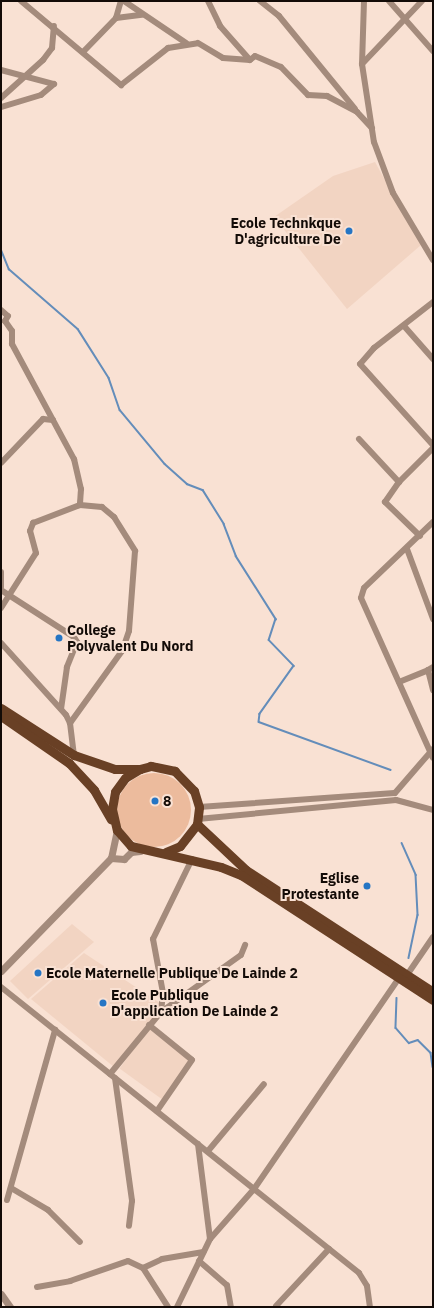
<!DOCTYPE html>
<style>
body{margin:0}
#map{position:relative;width:434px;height:1308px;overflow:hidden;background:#f9e1d3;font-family:"IBM Plex Sans",sans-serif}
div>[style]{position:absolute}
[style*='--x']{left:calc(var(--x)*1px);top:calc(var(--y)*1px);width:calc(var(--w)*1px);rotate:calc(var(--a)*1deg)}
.built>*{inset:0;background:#f2d4c2;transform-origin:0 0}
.green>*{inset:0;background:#ecbb9d}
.round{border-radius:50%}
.stream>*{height:1.5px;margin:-0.75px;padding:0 0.75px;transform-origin:0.75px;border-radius:0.75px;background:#648dba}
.minor>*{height:6px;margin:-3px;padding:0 3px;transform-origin:3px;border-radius:3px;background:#a48b7c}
.tertiary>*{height:7px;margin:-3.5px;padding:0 3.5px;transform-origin:3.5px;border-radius:3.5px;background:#a48b7c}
.primary>*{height:9px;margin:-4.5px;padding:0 4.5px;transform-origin:4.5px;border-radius:4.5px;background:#694025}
.dots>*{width:11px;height:11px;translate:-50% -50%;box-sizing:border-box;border:2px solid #f9e1d3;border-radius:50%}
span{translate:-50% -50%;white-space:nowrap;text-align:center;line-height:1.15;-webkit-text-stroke:4px #f9e1d3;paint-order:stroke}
.poi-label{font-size:14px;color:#130b07;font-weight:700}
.right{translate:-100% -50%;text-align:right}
.left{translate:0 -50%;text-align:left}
.frame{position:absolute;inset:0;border:2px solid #130b07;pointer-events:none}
</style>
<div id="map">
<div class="built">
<i style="clip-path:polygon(375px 162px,421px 245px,347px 309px,274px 217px,333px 176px)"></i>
<i style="clip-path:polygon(72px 924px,94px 942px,28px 999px,10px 981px)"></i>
<i style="clip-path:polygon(84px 953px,163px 1005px,114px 1067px,31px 999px)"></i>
<i style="left:149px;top:1028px;width:52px;height:50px;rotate:36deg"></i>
</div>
<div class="green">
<i class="round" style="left:117px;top:773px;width:74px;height:74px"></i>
</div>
<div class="stream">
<i style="--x:1;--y:249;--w:22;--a:68"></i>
<i style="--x:9;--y:269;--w:91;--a:41"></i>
<i style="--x:78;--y:329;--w:58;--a:57.7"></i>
<i style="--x:109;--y:378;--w:34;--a:71"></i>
<i style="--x:120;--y:410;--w:70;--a:50.2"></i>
<i style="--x:165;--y:464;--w:30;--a:42"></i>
<i style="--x:187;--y:484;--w:17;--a:21"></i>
<i style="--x:203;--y:490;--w:40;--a:58"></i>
<i style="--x:224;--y:524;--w:34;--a:69"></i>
<i style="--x:236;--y:556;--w:75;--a:57.6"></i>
<i style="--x:276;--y:619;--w:22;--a:108"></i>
<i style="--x:269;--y:640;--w:36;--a:46"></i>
<i style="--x:294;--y:666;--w:59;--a:125.3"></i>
<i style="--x:260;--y:714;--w:8;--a:97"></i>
<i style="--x:259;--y:722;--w:140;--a:20"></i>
<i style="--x:402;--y:843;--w:35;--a:66"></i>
<i style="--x:416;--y:875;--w:40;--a:87.1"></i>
<i style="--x:418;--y:915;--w:44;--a:101.8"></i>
<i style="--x:397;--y:998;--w:30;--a:92"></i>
<i style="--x:396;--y:1028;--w:20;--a:49"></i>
<i style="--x:409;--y:1043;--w:9;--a:-18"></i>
<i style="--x:418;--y:1040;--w:18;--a:45"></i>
<i style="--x:431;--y:1053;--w:14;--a:82"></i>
</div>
<div class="minor">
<i style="--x:21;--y:1;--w:131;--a:40"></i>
<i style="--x:121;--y:85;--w:60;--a:-38.2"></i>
<i style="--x:168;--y:48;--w:30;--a:-9"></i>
<i style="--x:198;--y:43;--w:29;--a:31"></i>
<i style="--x:223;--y:58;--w:27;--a:4"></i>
<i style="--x:250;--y:60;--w:6;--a:-39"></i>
<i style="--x:255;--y:56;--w:28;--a:23"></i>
<i style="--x:281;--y:67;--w:39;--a:46"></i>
<i style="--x:308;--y:95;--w:19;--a:3"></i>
<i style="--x:327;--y:96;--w:34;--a:28"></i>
<i style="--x:357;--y:112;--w:22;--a:47"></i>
<i style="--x:124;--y:1;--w:75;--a:34.1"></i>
<i style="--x:208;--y:1;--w:28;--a:64"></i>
<i style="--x:220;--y:26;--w:45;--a:48.6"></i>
<i style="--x:260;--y:1;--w:24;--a:38"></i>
<i style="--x:279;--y:16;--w:120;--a:50.7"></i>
<i style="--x:364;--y:1;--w:63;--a:91.8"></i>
<i style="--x:362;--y:64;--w:79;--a:81.3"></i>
<i style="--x:374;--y:142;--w:54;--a:69.6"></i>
<i style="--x:393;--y:193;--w:78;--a:59.2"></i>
<i style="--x:389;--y:1;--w:67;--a:48.7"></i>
<i style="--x:116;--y:18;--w:18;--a:-74"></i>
<i style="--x:84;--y:51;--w:46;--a:-45.9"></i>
<i style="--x:116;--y:18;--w:26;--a:-7"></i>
<i style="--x:362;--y:64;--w:87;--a:-46.4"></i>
<i style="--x:1;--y:70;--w:55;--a:14.8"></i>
<i style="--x:54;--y:84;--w:17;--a:140"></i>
<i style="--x:41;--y:95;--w:42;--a:163.3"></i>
<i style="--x:1;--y:98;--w:57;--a:-42.1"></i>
<i style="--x:43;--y:60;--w:15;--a:-53"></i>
<i style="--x:52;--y:48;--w:22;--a:-85"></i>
<i style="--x:433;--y:302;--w:75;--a:142.1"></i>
<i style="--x:374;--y:348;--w:21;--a:131"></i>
<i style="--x:360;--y:364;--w:109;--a:48"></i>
<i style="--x:1;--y:310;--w:9;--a:41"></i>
<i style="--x:8;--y:316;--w:6;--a:121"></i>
<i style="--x:5;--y:321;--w:12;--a:55"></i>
<i style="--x:12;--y:331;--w:13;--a:90"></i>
<i style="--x:12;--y:344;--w:131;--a:61.7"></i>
<i style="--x:74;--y:459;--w:31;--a:77"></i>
<i style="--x:81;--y:489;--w:16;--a:94"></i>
<i style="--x:404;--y:326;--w:44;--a:48.7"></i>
<i style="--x:359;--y:439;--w:59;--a:47.1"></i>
<i style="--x:1;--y:463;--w:61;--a:-46.3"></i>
<i style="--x:43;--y:419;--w:10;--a:6"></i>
<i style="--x:433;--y:522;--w:95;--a:136.3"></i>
<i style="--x:364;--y:588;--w:10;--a:107"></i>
<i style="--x:361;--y:598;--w:175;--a:65.8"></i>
<i style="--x:420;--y:536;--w:49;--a:-135.8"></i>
<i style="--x:385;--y:502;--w:24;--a:-55"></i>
<i style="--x:399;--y:482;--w:48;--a:-45"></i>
<i style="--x:407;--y:549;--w:75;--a:69.6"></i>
<i style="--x:1;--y:572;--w:15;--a:90"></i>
<i style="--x:1;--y:590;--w:87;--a:32.8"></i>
<i style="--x:74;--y:637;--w:6;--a:59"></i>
<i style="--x:77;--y:642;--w:27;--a:112"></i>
<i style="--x:67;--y:667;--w:42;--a:98.1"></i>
<i style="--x:1;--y:608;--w:65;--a:-57.5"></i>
<i style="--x:36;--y:553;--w:23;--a:-105"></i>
<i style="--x:30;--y:531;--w:9;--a:-69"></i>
<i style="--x:33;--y:523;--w:50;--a:-21"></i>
<i style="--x:80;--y:505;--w:22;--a:5"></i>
<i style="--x:102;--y:507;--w:16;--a:40"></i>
<i style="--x:114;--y:517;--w:40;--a:58"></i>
<i style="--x:135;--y:551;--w:80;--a:94.3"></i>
<i style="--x:129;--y:631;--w:21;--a:109"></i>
<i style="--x:122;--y:651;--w:89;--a:125.8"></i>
<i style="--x:1;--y:643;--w:97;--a:47.9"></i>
<i style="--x:66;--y:715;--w:9;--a:63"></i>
<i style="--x:70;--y:723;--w:32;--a:83"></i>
<i style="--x:433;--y:667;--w:6;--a:149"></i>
<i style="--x:428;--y:670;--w:21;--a:76"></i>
<i style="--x:399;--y:682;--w:31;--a:-22"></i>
<i style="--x:199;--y:807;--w:196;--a:-4.1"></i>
<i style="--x:395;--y:793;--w:58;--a:-49.2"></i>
<i style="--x:198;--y:819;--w:199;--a:-5.5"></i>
<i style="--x:396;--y:800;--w:38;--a:15"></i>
<i style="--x:407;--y:975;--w:46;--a:-55.6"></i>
<i style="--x:1;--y:987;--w:458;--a:38.6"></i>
<i style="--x:359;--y:1273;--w:15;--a:58"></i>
<i style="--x:367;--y:1286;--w:21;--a:82"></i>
<i style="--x:161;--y:1012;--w:98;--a:-35.5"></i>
<i style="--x:241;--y:955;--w:11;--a:-68"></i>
<i style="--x:149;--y:1025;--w:55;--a:39.1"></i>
<i style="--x:192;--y:1060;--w:62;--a:124.5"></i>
<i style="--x:110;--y:1074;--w:80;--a:-50.6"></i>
<i style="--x:161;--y:1012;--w:19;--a:-84"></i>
<i style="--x:163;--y:993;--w:55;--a:-100.5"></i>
<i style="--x:153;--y:939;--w:89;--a:-64"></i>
<i style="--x:115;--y:1078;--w:124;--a:82.1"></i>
<i style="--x:132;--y:1201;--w:25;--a:97"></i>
<i style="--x:208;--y:1151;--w:87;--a:-50.1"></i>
<i style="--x:11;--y:1188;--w:43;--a:30.7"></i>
<i style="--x:48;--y:1210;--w:45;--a:45"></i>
<i style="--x:7;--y:1200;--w:177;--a:-74.2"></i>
<i style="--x:210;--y:1239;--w:67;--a:-48.7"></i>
<i style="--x:254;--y:1189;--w:256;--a:-55.5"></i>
<i style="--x:199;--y:1261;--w:37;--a:41"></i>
<i style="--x:227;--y:1285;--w:22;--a:80"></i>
<i style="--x:143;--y:1268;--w:21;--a:-25"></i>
<i style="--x:162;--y:1259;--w:42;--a:-9.7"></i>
<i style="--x:37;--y:1287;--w:34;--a:-10"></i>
<i style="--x:70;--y:1281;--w:61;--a:-19"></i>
<i style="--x:128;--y:1261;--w:17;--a:25"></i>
<i style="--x:143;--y:1268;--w:46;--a:57.3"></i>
<i style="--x:276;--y:1306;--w:78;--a:-47.1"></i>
<i style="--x:177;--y:1307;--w:76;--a:-64.1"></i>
<i style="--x:210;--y:1239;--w:96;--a:-97.2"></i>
</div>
<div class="tertiary">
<i style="--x:111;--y:858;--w:13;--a:4"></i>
<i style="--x:124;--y:859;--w:10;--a:-45"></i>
<i style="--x:131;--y:852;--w:9;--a:-6"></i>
<i style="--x:1;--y:971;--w:158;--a:-45.8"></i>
<i style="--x:111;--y:858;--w:29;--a:-78"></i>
<i style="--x:1;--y:1294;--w:16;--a:55"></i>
</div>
<div class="primary">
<i style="--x:1;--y:708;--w:87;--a:32.8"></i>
<i style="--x:74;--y:755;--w:43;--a:18.9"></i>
<i style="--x:115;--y:769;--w:25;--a:0"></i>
<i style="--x:1;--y:716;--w:83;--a:34.7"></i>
<i style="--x:69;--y:763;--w:37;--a:47"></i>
<i style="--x:94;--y:790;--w:34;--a:60"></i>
<i style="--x:197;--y:824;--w:67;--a:43.2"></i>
<i style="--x:246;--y:870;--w:223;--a:33.1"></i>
<i style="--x:166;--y:852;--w:15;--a:-23"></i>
<i style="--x:180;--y:846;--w:28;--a:-52"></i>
<i style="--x:197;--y:824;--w:17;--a:-83"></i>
<i style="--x:199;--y:807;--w:17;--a:-107"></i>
<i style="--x:194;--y:791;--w:28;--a:-134"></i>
<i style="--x:175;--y:771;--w:25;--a:-168"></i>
<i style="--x:151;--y:766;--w:11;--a:165"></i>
<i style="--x:140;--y:769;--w:17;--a:149"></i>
<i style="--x:125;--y:778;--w:17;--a:126"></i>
<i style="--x:115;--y:792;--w:17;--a:100"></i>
<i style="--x:112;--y:809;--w:22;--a:77"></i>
<i style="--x:117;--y:830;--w:21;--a:49"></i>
<i style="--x:131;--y:846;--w:92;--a:13.1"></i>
<i style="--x:221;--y:867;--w:22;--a:22"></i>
<i style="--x:241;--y:875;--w:229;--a:33.1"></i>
</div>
<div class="dots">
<i style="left:349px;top:231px;background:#2575c4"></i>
<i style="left:59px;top:638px;background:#2575c4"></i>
<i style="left:155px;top:801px;background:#2575c4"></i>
<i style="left:367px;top:886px;background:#2575c4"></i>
<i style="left:38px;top:973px;background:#2575c4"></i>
<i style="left:103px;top:1003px;background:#2575c4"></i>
</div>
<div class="poi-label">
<span class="right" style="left:341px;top:231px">Ecole Technkque<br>D'agriculture De</span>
<span class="left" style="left:67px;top:638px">College<br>Polyvalent Du Nord</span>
<span class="left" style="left:163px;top:801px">8</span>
<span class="right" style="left:359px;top:886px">Eglise<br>Protestante</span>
<span class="left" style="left:46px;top:973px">Ecole Maternelle Publique De Lainde 2</span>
<span class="left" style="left:111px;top:1003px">Ecole Publique<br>D'application De Lainde 2</span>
</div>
<div class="frame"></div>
</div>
